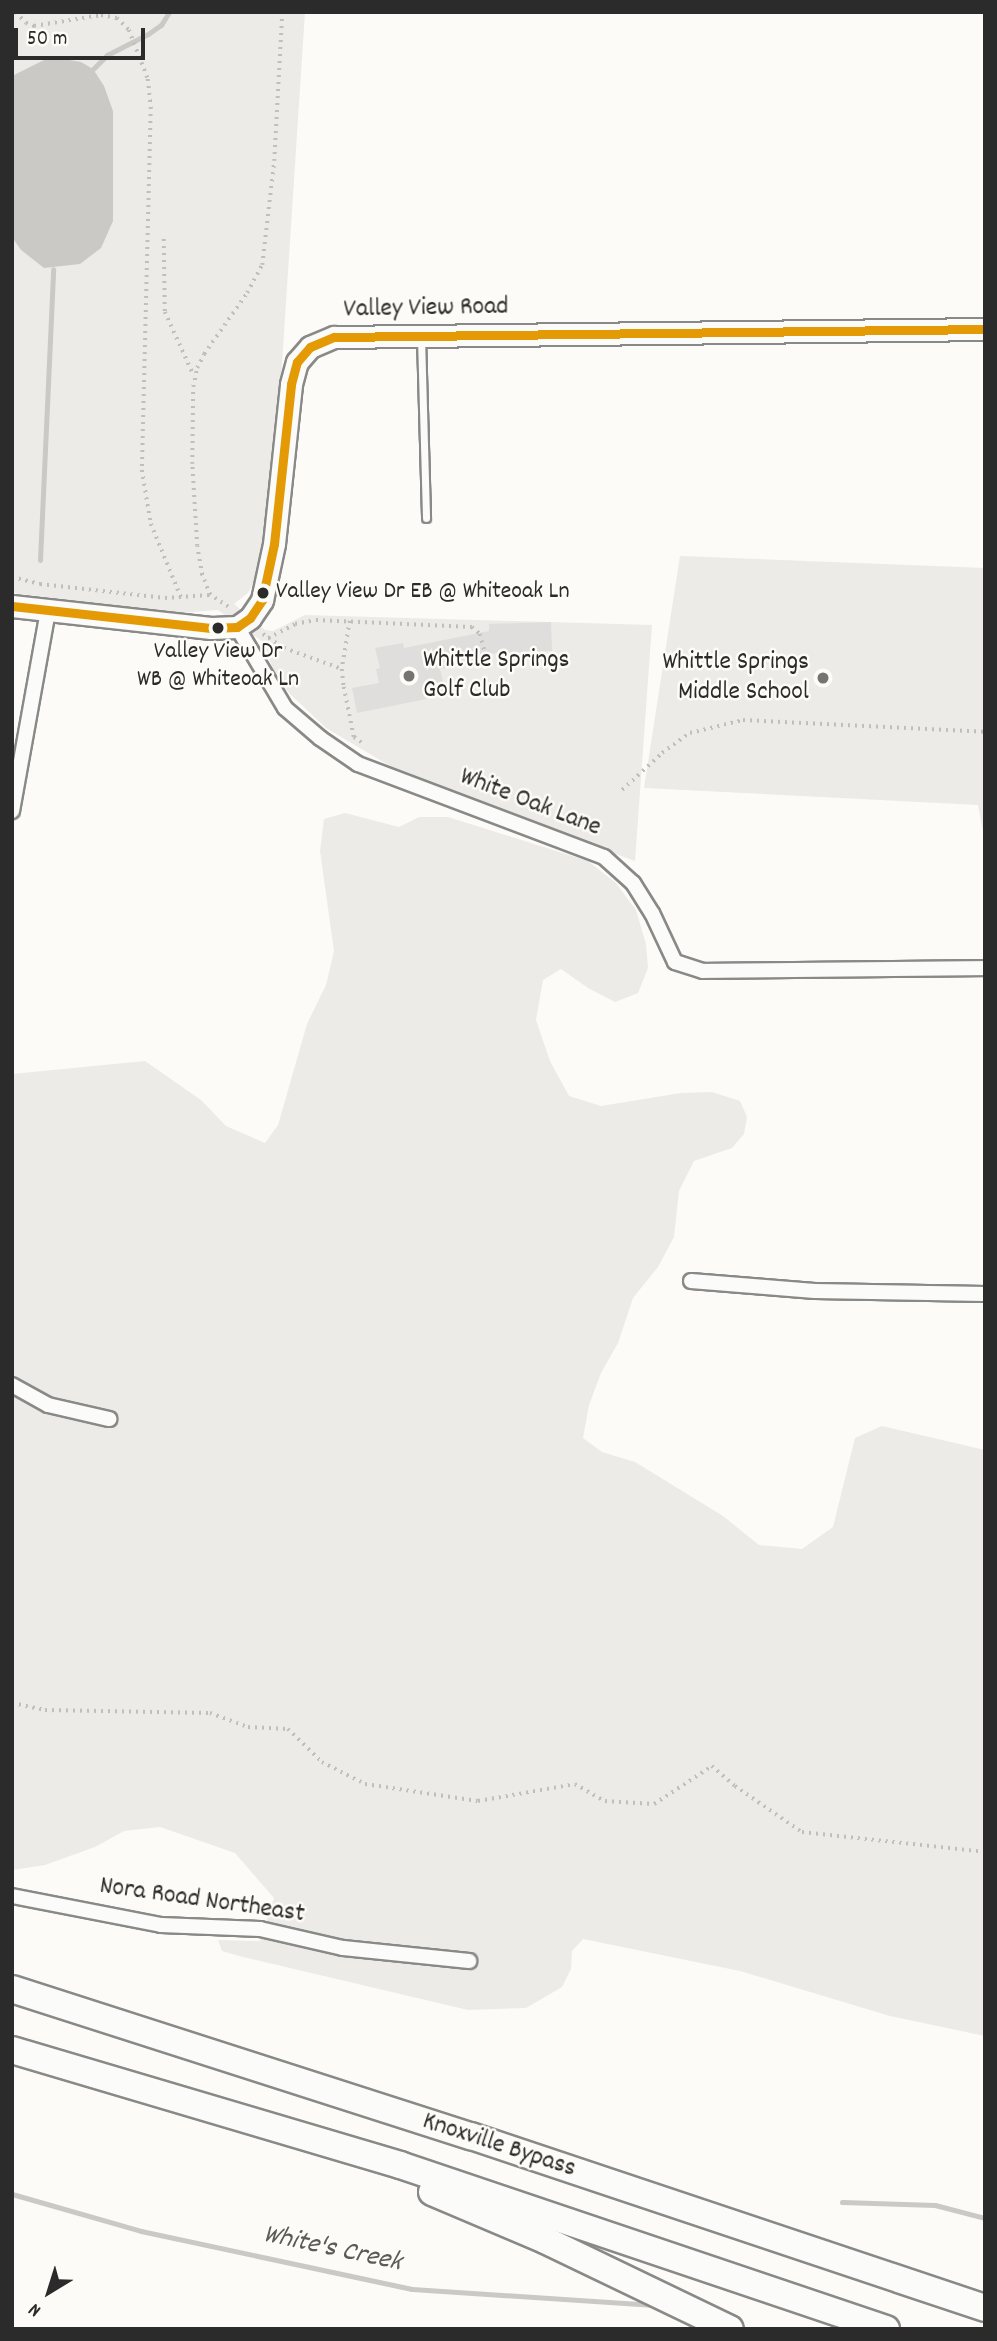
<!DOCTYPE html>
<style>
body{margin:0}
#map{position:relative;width:997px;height:2341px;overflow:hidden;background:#fcfbf8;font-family:Dekko,sans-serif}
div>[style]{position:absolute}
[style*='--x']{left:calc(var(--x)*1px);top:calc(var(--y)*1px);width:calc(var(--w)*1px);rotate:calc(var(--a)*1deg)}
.built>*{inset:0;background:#ecebe7}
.green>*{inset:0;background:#ecebe8}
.water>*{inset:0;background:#cac9c6}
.stream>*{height:5px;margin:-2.5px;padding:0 2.5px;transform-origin:2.5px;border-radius:2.5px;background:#cac9c6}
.building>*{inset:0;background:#dfdedc}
.path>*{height:3.5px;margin-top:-1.75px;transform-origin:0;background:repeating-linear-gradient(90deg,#c0bfbc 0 2px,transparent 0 7px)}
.roads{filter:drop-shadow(2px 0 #898987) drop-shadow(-2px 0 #898987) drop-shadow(0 2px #898987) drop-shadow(0 -2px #898987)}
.lane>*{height:7px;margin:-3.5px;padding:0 3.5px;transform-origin:3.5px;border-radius:3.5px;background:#fbfbf9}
.street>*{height:14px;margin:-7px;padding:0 7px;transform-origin:7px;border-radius:7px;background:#fbfbf9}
.secondary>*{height:21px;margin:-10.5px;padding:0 10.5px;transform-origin:10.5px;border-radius:10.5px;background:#fbfbf9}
.highway>*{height:26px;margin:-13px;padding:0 13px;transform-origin:13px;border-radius:13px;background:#fbfbf9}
.bus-1>*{height:9px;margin:-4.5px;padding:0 4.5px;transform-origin:4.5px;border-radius:4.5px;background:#e39a04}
.dots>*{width:19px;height:19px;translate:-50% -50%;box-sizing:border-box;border:4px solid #fdfcf7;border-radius:50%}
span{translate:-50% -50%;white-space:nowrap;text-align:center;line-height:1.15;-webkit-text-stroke:5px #fdfcf7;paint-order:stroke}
.bus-label{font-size:24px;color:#2b2b2b}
.left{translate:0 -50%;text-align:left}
.street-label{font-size:26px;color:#2b2b2b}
.poi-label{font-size:26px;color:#2b2b2b}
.right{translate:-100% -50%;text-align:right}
.water-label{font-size:28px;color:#5b5b5a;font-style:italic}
.frame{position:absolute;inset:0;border:14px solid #2b2b2b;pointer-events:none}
.north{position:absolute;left:14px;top:2257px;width:70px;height:70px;-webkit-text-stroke:5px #fdfcf7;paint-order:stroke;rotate:218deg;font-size:19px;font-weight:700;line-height:28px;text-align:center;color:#2b2b2b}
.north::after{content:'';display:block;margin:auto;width:24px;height:32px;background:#2b2b2b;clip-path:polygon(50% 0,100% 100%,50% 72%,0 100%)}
.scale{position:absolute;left:14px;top:28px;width:131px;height:32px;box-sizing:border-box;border:4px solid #2b2b2b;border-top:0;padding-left:9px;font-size:21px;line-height:24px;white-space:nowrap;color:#2b2b2b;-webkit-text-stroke:5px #fdfcf7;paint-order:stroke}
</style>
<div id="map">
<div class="built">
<i style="clip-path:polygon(680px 556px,985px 568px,985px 842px,978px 805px,644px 788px)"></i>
</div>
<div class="green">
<i style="clip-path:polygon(12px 12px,305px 12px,278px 425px,266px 536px,256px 577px,248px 593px,234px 604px,265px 630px,273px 631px,305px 615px,652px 625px,635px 861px,417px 782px,326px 728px,289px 693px,274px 672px,263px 642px,218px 610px,179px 613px,12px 593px)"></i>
<i style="clip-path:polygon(345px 813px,399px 827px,419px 817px,448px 817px,588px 861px,616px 883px,636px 910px,646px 944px,648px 968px,638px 993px,615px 1002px,588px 988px,561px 969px,543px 980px,536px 1020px,550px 1061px,569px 1096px,601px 1106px,681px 1093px,712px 1092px,740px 1101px,747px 1117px,744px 1134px,732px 1148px,694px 1161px,679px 1191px,674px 1237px,658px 1267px,633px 1298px,618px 1343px,601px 1373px,589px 1405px,583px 1438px,602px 1452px,635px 1462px,723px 1516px,759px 1545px,802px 1549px,833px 1527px,855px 1438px,882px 1426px,985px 1450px,985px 2036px,890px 2016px,740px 1971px,583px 1939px,572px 1951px,571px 1969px,562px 1987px,526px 2008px,468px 2010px,243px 1957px,222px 1951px,218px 1940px,260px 1941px,274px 1898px,235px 1853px,160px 1827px,124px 1831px,95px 1847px,45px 1865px,12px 1870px,12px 1074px,145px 1061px,201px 1100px,226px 1126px,265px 1143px,278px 1125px,307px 1024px,326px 985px,334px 951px,320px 851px,324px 819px)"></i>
</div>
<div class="water">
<i style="clip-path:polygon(64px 59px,81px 62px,93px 69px,104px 86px,113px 111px,113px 221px,101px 248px,80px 264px,44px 268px,21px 250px,12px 237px,12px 76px,44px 60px)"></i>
</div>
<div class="stream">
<i style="--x:93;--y:69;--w:20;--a:-45"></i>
<i style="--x:107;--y:55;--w:46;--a:-27.1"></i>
<i style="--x:148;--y:34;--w:16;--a:-35"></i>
<i style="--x:161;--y:25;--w:15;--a:-58"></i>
<i style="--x:40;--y:560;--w:291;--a:-87.4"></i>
<i style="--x:12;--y:2194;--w:134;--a:16"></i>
<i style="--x:141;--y:2231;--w:277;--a:12.1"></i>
<i style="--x:412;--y:2289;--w:239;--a:3.8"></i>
<i style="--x:842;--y:2202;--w:93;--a:1.8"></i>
<i style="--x:935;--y:2205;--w:52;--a:14.6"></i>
</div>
<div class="building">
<i style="clip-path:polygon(551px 622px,552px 651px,476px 654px,478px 662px,440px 669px,446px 695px,357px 713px,352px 688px,379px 683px,376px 669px,380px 668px,375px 648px,403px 643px,404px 648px,489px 631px,489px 624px)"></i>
</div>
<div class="path">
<i style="--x:16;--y:12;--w:15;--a:48"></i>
<i style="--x:26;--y:23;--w:9;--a:21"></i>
<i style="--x:34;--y:26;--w:68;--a:-9.3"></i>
<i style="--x:101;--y:15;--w:16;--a:11"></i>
<i style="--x:117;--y:18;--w:17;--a:45"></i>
<i style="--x:129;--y:30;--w:53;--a:68.8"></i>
<i style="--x:148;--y:79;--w:28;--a:84"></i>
<i style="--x:151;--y:107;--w:363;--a:91.4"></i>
<i style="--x:142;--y:470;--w:55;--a:80.5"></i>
<i style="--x:151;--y:524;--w:79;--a:67.7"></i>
<i style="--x:164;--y:239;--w:73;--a:89.2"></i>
<i style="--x:165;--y:312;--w:70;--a:65.6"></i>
<i style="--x:12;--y:577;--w:29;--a:14"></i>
<i style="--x:40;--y:584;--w:126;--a:6.4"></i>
<i style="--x:165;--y:598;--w:45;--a:-3.8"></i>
<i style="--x:228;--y:607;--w:22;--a:-146"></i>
<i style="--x:210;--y:595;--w:22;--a:-112"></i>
<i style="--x:202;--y:575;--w:29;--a:-100"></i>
<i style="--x:197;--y:546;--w:82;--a:-93.5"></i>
<i style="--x:192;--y:464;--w:77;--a:-89.3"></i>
<i style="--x:193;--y:387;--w:19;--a:-78"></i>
<i style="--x:197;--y:368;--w:16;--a:-63"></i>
<i style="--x:204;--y:354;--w:75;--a:-54.8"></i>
<i style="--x:247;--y:293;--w:32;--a:-62"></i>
<i style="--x:262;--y:265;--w:105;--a:-83.4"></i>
<i style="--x:274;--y:161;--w:149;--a:-86.9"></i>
<i style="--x:350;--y:621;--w:49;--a:99.5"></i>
<i style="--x:342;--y:669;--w:18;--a:84"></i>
<i style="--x:344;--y:687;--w:51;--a:78.7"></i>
<i style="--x:354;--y:737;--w:12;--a:35"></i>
<i style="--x:263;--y:634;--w:25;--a:34"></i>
<i style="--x:284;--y:648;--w:62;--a:19.9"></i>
<i style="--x:268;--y:638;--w:30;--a:-27"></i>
<i style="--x:295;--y:624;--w:21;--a:-11"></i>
<i style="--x:316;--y:620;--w:156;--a:2.6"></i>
<i style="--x:472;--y:627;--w:11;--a:41"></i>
<i style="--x:480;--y:634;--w:35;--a:75"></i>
<i style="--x:622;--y:790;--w:54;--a:-42.8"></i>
<i style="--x:662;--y:753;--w:34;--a:-36"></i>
<i style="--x:690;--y:733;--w:55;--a:-13.8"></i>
<i style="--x:743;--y:720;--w:242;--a:2.8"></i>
<i style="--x:12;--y:1703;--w:34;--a:12"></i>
<i style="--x:45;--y:1710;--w:165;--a:1"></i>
<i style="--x:210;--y:1713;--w:40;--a:20.2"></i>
<i style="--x:248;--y:1727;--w:40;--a:2.9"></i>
<i style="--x:288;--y:1729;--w:47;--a:44.1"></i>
<i style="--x:322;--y:1762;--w:48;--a:27.1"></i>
<i style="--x:365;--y:1784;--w:114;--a:8.6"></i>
<i style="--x:478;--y:1801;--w:98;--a:-9.9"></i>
<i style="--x:575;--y:1784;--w:34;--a:30"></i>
<i style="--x:605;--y:1801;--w:49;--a:3.5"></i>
<i style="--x:654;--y:1804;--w:69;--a:-33.2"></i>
<i style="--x:712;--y:1766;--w:30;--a:41"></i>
<i style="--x:735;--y:1786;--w:81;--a:34.5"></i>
<i style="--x:802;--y:1832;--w:184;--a:6.2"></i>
</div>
<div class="roads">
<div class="lane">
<i style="--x:421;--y:337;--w:181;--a:88.4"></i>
</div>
<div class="street">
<i style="--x:237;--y:627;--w:94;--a:59.3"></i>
<i style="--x:285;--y:708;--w:46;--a:40.6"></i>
<i style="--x:320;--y:738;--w:46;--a:34.4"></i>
<i style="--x:358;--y:764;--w:263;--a:20.7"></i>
<i style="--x:604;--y:857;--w:39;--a:42"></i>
<i style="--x:633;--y:883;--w:36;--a:58"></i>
<i style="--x:652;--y:913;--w:54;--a:64.9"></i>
<i style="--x:675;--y:962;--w:29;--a:18"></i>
<i style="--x:703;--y:971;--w:282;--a:-0.6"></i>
<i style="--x:12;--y:811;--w:204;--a:-79.8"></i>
<i style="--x:691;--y:1281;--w:124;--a:4.6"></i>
<i style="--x:815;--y:1291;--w:170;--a:1"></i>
<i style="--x:12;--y:1385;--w:41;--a:29.1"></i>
<i style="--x:48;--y:1405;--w:63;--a:12.9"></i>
<i style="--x:12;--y:1896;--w:152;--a:11"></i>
<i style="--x:161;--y:1925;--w:99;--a:2.3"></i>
<i style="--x:260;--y:1929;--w:85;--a:12.9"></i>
<i style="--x:343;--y:1948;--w:127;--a:5.9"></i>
</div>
<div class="secondary">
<i style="--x:12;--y:606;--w:200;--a:6.3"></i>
<i style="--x:211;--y:628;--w:26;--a:-2"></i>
<i style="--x:237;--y:627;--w:16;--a:-35"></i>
<i style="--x:250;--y:618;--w:22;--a:-56"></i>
<i style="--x:262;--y:600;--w:57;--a:-77.9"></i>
<i style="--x:274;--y:544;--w:161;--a:-83.9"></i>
<i style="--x:291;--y:384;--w:23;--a:-75"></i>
<i style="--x:297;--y:362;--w:20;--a:-49"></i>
<i style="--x:310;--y:347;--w:26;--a:-23"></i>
<i style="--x:334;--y:337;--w:651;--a:-0.7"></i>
</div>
<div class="highway">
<i style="--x:12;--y:1989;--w:482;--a:17.8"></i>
<i style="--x:471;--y:2136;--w:542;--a:18.5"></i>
<i style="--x:12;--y:2050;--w:405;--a:16.5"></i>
<i style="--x:400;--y:2165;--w:513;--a:18.65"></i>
<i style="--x:432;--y:2192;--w:123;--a:23"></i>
<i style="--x:545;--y:2240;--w:205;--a:25.7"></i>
</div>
</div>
<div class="bus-1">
<i style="--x:12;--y:606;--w:200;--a:6.3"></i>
<i style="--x:211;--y:628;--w:26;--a:-2"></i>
<i style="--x:237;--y:627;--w:16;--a:-35"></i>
<i style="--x:250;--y:618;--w:22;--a:-56"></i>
<i style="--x:262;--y:600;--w:57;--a:-77.9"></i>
<i style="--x:274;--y:544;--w:161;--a:-83.9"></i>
<i style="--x:291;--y:384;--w:23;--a:-75"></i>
<i style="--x:297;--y:362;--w:20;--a:-49"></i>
<i style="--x:310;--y:347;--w:26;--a:-23"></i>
<i style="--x:334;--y:337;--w:651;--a:-0.7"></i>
</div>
<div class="dots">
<i style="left:263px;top:593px;background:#2b2b2b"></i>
<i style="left:218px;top:628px;background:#2b2b2b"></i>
<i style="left:409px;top:676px;background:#747473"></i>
<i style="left:823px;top:678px;background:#747473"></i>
</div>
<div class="bus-label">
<span class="left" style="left:276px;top:593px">Valley View Dr EB @ Whiteoak Ln</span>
<span style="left:218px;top:667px">Valley View Dr<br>WB @ Whiteoak Ln</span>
</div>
<div class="street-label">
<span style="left:426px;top:309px;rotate:-1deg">Valley View Road</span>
<span style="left:530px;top:803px;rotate:21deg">White Oak Lane</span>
<span style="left:202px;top:1901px;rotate:8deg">Nora Road Northeast</span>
<span style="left:499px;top:2146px;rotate:18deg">Knoxville Bypass</span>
</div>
<div class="poi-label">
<span class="left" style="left:423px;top:676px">Whittle Springs<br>Golf Club</span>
<span class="right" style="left:809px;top:678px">Whittle Springs<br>Middle School</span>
</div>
<div class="water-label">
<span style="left:332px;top:2250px;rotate:12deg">White's Creek</span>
</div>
<div class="frame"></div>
<div class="north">N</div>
<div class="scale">50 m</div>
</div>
